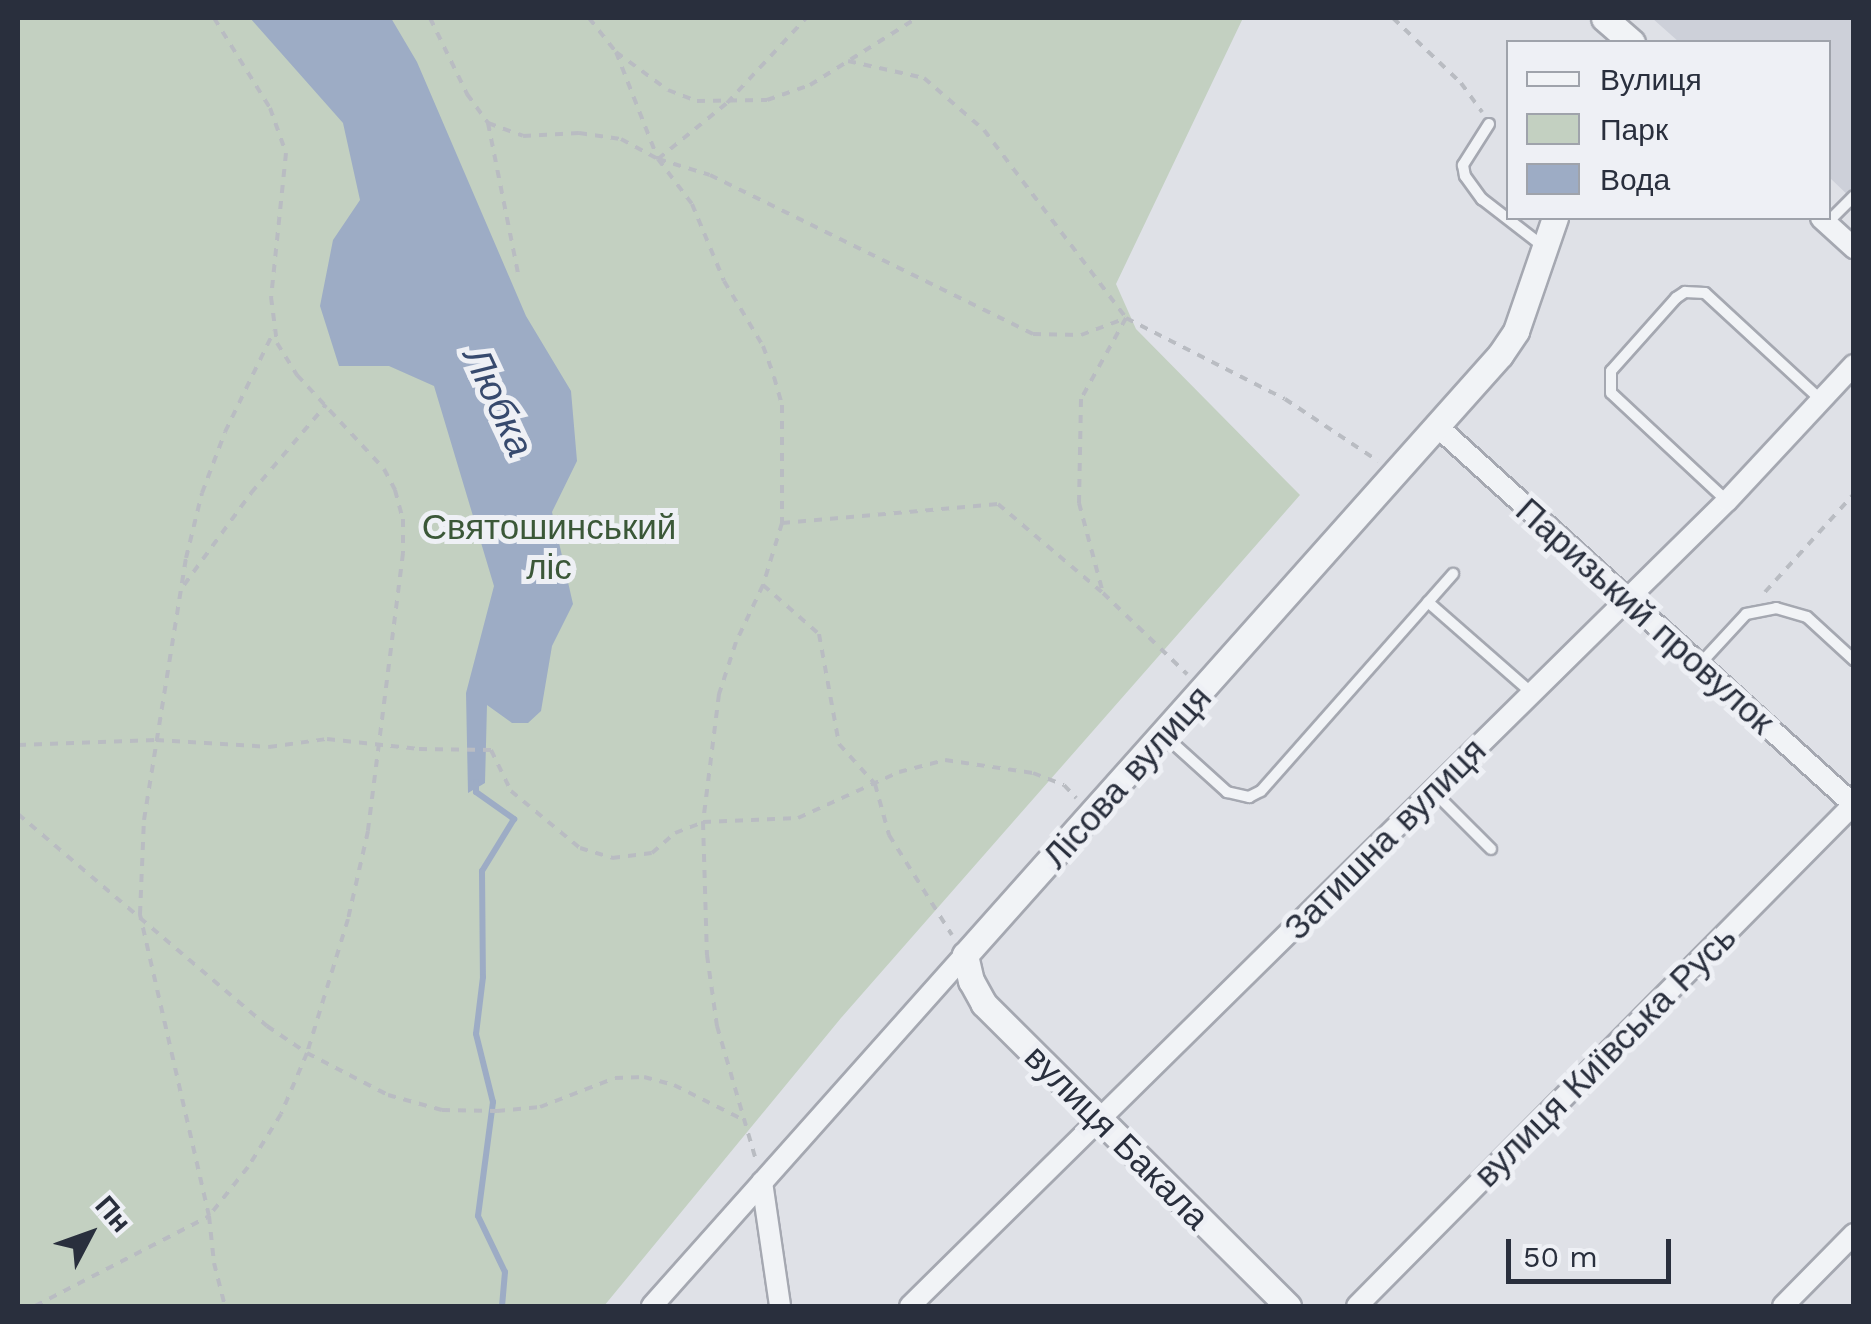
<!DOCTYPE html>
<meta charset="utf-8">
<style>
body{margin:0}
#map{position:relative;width:1871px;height:1324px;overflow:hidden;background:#dfe1e7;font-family:"Work Sans",sans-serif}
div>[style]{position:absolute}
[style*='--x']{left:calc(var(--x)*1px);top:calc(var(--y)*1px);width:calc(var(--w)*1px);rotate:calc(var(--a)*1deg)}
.built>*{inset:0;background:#cdd0d9}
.green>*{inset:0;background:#c3d0c1}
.water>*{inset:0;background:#9dacc5}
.stream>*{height:6px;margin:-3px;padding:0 3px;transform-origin:3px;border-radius:3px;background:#9dacc5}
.path>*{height:4px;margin-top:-2px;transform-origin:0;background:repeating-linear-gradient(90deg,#b9bcc2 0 8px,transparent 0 16px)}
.roads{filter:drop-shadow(2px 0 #a5a8b1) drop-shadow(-2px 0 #a5a8b1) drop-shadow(0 2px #a5a8b1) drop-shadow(0 -2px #a5a8b1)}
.service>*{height:10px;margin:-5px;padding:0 5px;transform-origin:5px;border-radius:5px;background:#f1f3f6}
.minor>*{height:20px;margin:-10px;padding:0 10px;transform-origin:10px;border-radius:10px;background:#f1f3f6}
.tertiary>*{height:25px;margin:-12.5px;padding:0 12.5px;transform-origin:12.5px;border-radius:12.5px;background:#f1f3f6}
span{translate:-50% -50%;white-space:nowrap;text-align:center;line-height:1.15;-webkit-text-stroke:10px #eef0f5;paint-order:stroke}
.park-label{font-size:35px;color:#3b5838}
.street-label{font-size:35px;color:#292f3d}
.water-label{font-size:38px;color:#374a6e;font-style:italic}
.frame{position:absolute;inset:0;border:20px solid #292f3d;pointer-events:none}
.legend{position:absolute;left:1506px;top:40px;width:325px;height:180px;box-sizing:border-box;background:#eef0f5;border:2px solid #9fa3ab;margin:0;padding:12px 18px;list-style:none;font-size:30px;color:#292f3d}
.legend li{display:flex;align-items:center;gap:20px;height:50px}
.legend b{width:50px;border:2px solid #9fa3ab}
.north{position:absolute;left:40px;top:1184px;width:100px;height:100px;-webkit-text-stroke:8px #eef0f5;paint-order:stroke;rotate:49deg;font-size:28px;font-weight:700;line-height:40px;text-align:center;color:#292f3d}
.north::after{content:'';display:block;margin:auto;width:35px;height:45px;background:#292f3d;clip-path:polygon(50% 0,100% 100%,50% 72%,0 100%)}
.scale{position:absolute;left:1506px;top:1239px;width:165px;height:45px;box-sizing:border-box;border:5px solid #292f3d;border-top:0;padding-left:12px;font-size:30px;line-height:35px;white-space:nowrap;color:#292f3d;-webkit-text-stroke:8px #eef0f5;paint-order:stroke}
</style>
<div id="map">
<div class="built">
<i style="clip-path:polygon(1652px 18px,1853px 18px,1853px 200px,1829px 177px,1828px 42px,1679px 42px)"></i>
</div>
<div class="green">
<i style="clip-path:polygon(18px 18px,1243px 18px,1116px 284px,1136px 329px,1300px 495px,841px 1018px,604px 1306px,18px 1306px)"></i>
</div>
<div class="water">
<i style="clip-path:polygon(250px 18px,391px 18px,417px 62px,526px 316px,571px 391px,577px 461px,552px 512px,573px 604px,552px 646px,541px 711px,528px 723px,512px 723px,487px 705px,485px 783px,468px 793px,466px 693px,494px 586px,434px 386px,389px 366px,339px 366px,320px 306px,333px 240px,360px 200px,343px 123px)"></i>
</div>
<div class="stream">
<i style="--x:476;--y:782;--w:10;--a:90"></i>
<i style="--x:476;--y:792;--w:47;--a:35.4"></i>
<i style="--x:514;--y:819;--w:61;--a:121.6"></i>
<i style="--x:482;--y:871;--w:106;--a:89.5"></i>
<i style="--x:483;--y:977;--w:57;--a:97"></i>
<i style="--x:476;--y:1034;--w:70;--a:76"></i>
<i style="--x:493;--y:1102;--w:115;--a:97.5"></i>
<i style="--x:478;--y:1216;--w:62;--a:64.3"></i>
<i style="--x:505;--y:1272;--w:34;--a:95"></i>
</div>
<div class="path">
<i style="--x:214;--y:18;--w:106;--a:58.1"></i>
<i style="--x:270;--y:108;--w:48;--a:70.4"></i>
<i style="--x:286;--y:153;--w:145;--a:95.9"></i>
<i style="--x:271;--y:297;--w:46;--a:82.6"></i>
<i style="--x:277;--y:343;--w:38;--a:58"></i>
<i style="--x:297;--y:375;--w:128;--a:47.2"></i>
<i style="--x:384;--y:469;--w:24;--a:62"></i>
<i style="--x:395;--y:490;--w:30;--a:75"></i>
<i style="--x:403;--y:519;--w:34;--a:90"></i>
<i style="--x:403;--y:553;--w:280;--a:97.2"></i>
<i style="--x:368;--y:831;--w:90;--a:102.8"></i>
<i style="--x:348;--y:919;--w:140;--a:107"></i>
<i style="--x:307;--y:1053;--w:66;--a:113.1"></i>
<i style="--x:281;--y:1114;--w:62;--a:121.9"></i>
<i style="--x:248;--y:1167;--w:63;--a:128.5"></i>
<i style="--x:209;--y:1216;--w:47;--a:83.9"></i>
<i style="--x:214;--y:1263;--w:44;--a:75.7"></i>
<i style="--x:430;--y:18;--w:85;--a:64"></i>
<i style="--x:467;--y:94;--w:36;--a:54"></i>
<i style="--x:488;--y:123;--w:37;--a:20"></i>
<i style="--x:523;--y:136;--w:56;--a:-3.1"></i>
<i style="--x:579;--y:133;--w:42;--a:8.1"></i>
<i style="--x:621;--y:139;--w:42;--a:28.4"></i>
<i style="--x:658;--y:159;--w:56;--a:52.9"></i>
<i style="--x:692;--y:204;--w:83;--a:67.4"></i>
<i style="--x:724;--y:281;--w:76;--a:59"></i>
<i style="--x:763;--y:346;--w:33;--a:70"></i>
<i style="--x:774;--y:377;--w:29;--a:74"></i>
<i style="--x:782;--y:405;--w:118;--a:90"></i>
<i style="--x:782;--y:523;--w:65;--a:107"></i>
<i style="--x:763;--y:585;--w:63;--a:115.3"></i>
<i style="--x:736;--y:642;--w:55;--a:108.1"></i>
<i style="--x:719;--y:694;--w:129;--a:97.1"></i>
<i style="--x:703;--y:822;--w:133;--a:88.3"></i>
<i style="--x:707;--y:955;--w:72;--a:82"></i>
<i style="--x:717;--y:1026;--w:140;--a:73.8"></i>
<i style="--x:589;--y:18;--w:43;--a:51.5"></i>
<i style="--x:616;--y:52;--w:115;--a:68.6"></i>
<i style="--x:1393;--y:18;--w:94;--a:43.7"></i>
<i style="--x:1461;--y:83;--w:36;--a:54"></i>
<i style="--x:616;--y:52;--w:64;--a:36.2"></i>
<i style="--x:668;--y:90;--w:31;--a:21"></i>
<i style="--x:697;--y:101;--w:70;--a:-0.8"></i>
<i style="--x:767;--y:100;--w:46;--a:-19.2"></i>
<i style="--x:810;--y:85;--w:126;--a:-32.1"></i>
<i style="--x:848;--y:61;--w:78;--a:12.6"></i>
<i style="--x:924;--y:78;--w:79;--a:40.9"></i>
<i style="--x:984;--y:130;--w:236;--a:52.9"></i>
<i style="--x:1126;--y:318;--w:93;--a:119.1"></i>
<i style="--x:1081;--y:399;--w:104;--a:91.1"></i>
<i style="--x:1079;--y:503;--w:93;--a:75.1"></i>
<i style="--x:1103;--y:593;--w:117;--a:44"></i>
<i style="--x:488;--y:123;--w:153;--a:78.7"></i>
<i style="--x:658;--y:159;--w:54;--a:17.1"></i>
<i style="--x:710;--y:175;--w:360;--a:26.2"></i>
<i style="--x:1033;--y:334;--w:48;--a:1.2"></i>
<i style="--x:1081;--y:335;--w:48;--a:-20.7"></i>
<i style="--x:1126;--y:318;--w:178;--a:27"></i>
<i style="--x:1285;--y:399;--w:112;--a:33.7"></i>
<i style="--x:658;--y:159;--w:89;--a:-39.1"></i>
<i style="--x:727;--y:103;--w:116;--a:-47.1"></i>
<i style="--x:782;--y:523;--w:217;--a:-5"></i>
<i style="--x:998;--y:504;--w:138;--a:40.3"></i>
<i style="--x:184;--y:585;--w:114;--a:-53.9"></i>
<i style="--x:251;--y:493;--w:116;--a:-49.6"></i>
<i style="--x:763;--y:585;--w:74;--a:41.2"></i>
<i style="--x:819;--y:634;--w:112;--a:79.7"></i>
<i style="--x:839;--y:744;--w:54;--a:48"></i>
<i style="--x:875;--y:784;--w:53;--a:74.6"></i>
<i style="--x:889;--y:835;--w:118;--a:57.8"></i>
<i style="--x:1765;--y:592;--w:132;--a:-47.8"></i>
<i style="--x:18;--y:745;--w:138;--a:-2.1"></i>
<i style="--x:156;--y:740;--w:113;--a:3.5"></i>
<i style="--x:269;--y:747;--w:59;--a:-7.9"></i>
<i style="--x:327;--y:739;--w:93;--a:6.2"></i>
<i style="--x:419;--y:749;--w:72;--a:0.8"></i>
<i style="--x:491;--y:750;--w:46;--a:64"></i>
<i style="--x:511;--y:791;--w:89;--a:39.6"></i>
<i style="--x:580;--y:848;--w:34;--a:17"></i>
<i style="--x:612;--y:858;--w:40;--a:-7.1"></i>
<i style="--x:652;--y:853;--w:30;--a:-41"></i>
<i style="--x:675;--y:833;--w:30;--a:-21"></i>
<i style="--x:703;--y:822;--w:95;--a:-2.4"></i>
<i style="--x:798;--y:818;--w:111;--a:-24.5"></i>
<i style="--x:899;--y:772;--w:48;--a:-14.6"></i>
<i style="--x:945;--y:760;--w:89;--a:8.4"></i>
<i style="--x:1033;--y:773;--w:33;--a:21"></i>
<i style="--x:1064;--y:785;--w:18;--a:47"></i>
<i style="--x:18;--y:814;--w:327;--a:40.4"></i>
<i style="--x:267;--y:1026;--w:48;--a:34"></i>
<i style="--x:307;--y:1053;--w:91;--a:27.4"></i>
<i style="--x:388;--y:1095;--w:56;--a:15.5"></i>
<i style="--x:442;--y:1110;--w:55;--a:1"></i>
<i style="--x:497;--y:1111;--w:43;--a:-5.3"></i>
<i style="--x:540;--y:1107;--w:80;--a:-21.1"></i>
<i style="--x:615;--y:1078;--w:29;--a:-2"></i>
<i style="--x:644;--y:1077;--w:31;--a:15"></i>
<i style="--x:674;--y:1085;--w:78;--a:26.6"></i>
<i style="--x:35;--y:1306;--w:196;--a:-27.3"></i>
<i style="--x:209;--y:1216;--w:310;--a:-102.9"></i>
<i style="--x:140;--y:914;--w:94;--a:-87.6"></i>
<i style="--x:144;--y:820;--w:265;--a:-80.9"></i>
<i style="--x:186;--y:558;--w:67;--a:-76.2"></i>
<i style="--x:202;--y:493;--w:65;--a:-69.3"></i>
<i style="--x:225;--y:432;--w:112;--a:-64.1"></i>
</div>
<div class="roads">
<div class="service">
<i style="--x:1489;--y:124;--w:49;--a:122.4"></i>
<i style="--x:1463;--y:165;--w:11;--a:80"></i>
<i style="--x:1465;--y:176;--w:29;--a:54"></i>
<i style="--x:1482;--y:199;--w:78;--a:37.7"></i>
<i style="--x:1827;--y:223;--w:38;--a:-45"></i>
<i style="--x:1727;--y:501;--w:158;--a:-137"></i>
<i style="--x:1611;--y:393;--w:22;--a:-90"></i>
<i style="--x:1611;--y:371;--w:98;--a:-48.3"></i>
<i style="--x:1676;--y:298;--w:11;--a:-34"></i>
<i style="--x:1685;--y:292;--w:20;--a:3"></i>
<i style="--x:1705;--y:293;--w:158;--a:42.7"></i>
<i style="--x:1428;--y:602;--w:138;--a:41.2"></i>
<i style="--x:1699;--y:665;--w:69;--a:-47.3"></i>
<i style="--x:1746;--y:614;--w:31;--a:-11"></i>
<i style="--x:1776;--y:608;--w:32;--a:16"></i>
<i style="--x:1807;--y:617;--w:64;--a:42.5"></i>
<i style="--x:1165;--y:736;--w:84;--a:42.1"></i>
<i style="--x:1227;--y:792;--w:23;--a:13"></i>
<i style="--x:1249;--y:797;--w:13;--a:-27"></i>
<i style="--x:1261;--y:791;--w:290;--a:-48.5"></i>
<i style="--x:1433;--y:791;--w:82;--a:45"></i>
</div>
<div class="minor">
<i style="--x:1821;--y:218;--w:45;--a:42.3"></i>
<i style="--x:1438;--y:427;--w:562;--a:42.26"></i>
<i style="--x:762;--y:1182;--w:125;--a:81.7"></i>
<i style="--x:652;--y:1306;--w:470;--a:-48.3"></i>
<i style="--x:910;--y:1306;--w:1147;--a:-44.58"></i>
<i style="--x:1727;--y:501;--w:186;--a:-47"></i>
<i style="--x:1357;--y:1306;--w:705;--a:-45.29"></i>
<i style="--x:1783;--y:1306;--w:101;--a:-45.4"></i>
</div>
<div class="tertiary">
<i style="--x:1604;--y:18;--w:37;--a:41"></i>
<i style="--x:1288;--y:1306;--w:429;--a:-135.2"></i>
<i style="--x:984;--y:1004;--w:26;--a:-119"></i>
<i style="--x:971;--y:981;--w:27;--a:-103"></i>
<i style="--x:965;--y:955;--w:804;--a:-48.28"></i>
<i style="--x:1500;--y:355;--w:29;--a:-56"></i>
<i style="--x:1516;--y:331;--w:120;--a:-71"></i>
</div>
</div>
<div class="park-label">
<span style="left:549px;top:547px">Святошинський<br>ліс</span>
</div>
<div class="street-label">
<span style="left:1645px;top:616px;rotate:42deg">Паризький провулок</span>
<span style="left:1127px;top:777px;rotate:-48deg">Лісова вулиця</span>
<span style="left:1385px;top:839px;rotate:-45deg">Затишна вулиця</span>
<span style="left:1605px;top:1056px;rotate:-45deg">вулиця Київська Русь</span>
<span style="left:1117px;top:1137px;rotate:45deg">вулиця Бакала</span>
</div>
<div class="water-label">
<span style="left:498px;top:402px;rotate:65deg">Любка</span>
</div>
<div class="frame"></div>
<ul class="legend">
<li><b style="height:12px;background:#f1f3f6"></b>Вулиця</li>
<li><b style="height:28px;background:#c3d0c1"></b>Парк</li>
<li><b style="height:28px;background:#9dacc5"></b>Вода</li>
</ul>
<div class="north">Пн</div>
<div class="scale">50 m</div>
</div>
